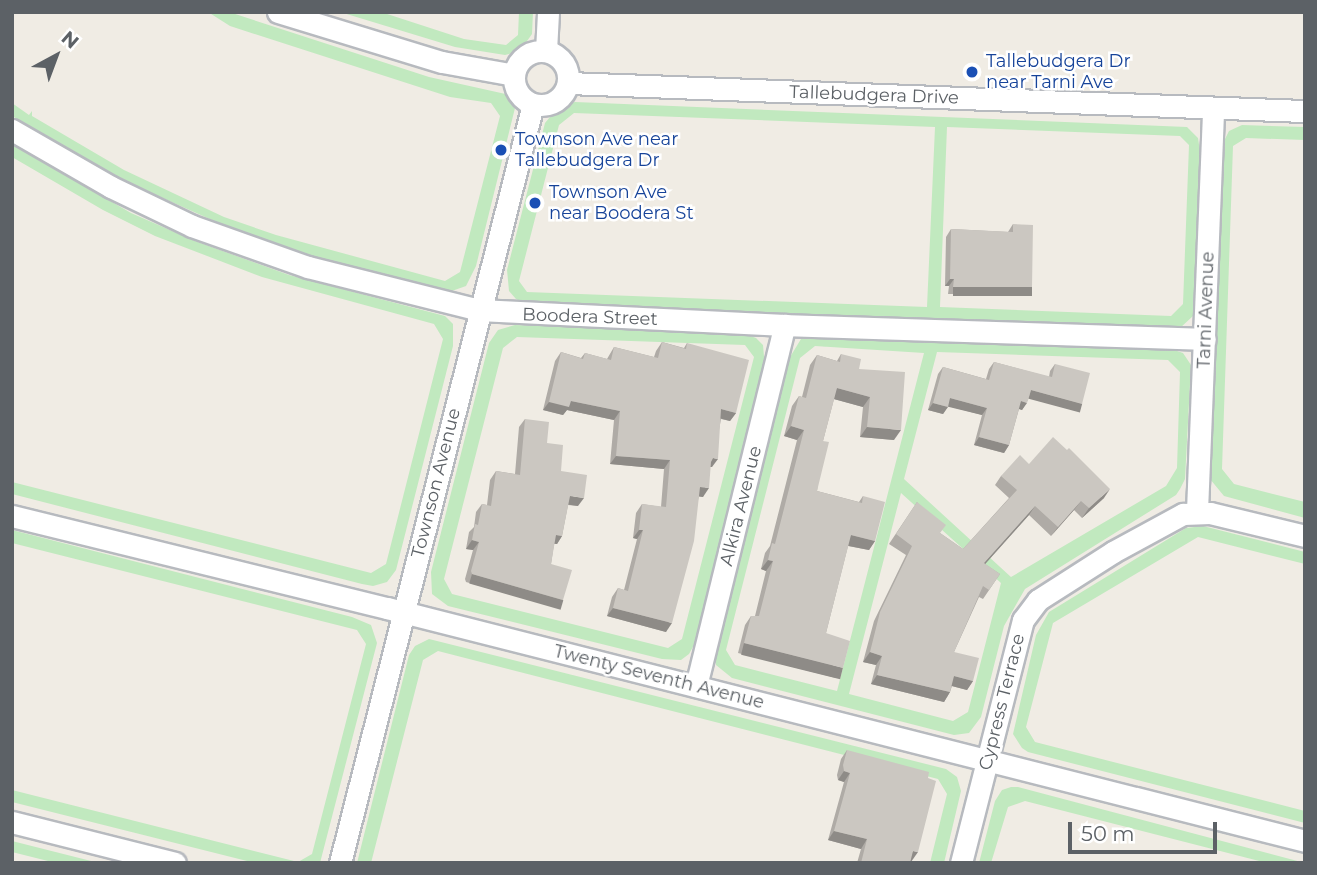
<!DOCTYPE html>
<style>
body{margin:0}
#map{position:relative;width:1317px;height:875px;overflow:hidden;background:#f0ece4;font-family:Montserrat,sans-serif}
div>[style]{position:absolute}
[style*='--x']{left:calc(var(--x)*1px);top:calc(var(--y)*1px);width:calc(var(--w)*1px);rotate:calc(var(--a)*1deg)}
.green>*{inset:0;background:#c1e9bf}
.roads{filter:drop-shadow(2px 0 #b7babf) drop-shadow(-2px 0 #b7babf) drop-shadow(0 2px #b7babf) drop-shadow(0 -2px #b7babf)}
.minor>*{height:21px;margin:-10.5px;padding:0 10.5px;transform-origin:10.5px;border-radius:10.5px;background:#fff}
.minor>.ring{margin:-10.5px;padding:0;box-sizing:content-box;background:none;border:21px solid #fff;border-radius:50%}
.wall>*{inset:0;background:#afaba6}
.shaded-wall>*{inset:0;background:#8e8b87;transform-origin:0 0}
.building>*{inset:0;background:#cbc7c1}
.dots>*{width:19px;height:19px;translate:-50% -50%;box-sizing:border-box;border:4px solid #fff;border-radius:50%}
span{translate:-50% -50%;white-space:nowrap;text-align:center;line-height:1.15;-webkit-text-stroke:5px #fff;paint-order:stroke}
.transit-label{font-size:18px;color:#164399}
.left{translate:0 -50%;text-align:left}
.street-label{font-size:18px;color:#5c6166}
.frame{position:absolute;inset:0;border:14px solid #5c6166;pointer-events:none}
.north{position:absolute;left:21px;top:21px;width:70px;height:70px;-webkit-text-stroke:5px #fff;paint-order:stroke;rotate:41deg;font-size:19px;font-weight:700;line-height:28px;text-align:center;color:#5c6166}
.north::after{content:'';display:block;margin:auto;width:24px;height:32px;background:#5c6166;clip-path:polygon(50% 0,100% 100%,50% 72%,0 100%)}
.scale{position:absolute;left:1068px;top:822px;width:149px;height:32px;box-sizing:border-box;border:4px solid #5c6166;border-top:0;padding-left:9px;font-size:21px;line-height:24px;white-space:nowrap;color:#5c6166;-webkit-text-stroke:5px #fff;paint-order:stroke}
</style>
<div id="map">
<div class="green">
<i style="clip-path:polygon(208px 12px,229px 12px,429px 77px,510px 95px,515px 108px,476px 266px,466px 286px,449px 292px,406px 282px,292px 250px,223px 225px,116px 177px,12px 116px,12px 103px,29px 115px,32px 111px,32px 116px,124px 170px,224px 217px,276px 235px,445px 281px,460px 272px,500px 116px,491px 103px,450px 97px,230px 26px)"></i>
<i style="clip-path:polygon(340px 12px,381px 12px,464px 39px,506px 45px,518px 35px,519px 12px,533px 12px,532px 34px,520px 51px,505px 55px,455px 47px)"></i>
<i style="clip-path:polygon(evenodd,575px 102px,1187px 127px,1198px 138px,1200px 151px,1193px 316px,1180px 328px,526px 304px,516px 299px,509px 291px,507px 270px,545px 123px,559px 106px,575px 102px,574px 113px,935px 127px,927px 307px,527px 292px,519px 281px,559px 125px,574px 113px,575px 102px,947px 127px,1180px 136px,1189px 145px,1183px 304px,1171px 316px,940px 307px,947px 127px)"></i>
<i style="clip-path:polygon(1242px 125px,1305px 127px,1305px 140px,1246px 138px,1233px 146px,1222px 469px,1234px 484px,1305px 502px,1305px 518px,1224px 496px,1210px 479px,1222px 145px,1229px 131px)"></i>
<i style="clip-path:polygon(12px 144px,131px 213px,195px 241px,289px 275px,445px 316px,453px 324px,453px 346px,396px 570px,387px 582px,373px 586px,362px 584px,12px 494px,12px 482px,371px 573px,386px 564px,443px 339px,434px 324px,262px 277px,155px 236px,103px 210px,12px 157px)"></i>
<i style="clip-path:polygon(evenodd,515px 325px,742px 333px,756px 338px,763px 345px,765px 368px,694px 645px,689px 654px,681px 660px,662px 659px,448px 606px,432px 594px,431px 572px,489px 343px,498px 330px,515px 325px,517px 337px,745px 345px,754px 357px,682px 639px,668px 648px,452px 594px,444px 579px,503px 348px,517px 337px)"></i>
<i style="clip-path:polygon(evenodd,820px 336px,1171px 349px,1183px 353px,1191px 365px,1185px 479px,1180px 489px,1176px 495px,1025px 589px,1004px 626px,981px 717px,969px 733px,954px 735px,732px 678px,716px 665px,714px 651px,787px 362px,801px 339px,820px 336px,815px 346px,924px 353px,837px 691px,735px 665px,726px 650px,800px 358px,815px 346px,820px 336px,937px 352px,1168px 360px,1180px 372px,1177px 468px,1166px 486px,1011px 577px,904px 479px,937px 352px,820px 336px,901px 493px,1001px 583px,968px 712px,953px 721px,849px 694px,901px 493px)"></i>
<i style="clip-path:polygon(1203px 526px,1305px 552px,1305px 564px,1198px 537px,1053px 623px,1026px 727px,1035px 742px,1305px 811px,1305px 823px,1028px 752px,1022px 748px,1013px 734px,1036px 635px,1049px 612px,1186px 528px)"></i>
<i style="clip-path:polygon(12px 530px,352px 617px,371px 625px,377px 643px,320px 863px,255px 863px,12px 802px,12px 790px,298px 862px,312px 854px,366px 644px,357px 630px,12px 543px)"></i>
<i style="clip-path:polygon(429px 639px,946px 769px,957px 777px,961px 791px,944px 863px,930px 863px,947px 794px,938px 779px,438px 651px,423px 660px,371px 863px,357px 863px,409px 655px,415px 646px)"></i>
<i style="clip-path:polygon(1011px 787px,1018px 787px,1305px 863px,1267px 863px,1025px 801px,1008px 807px,991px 863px,979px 863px,995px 801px,1002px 790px)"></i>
<i style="clip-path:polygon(12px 841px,99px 863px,56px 863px,12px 852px)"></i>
</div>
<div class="roads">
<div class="minor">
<i style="--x:278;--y:12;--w:171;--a:17"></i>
<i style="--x:442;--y:62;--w:73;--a:10.2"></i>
<i class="ring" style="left:514px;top:51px;width:33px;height:33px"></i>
<i style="--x:546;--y:51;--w:39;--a:-87"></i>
<i style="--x:568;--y:83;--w:738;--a:2.18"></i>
<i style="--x:12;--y:130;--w:114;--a:29.9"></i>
<i style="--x:111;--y:187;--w:90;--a:25.7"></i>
<i style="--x:192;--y:226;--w:123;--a:19.5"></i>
<i style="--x:308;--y:267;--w:176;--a:14.1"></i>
<i style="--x:479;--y:310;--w:306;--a:2.8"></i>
<i style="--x:785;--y:325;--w:420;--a:1.9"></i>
<i style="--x:1197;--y:511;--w:403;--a:-87.7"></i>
<i style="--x:12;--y:516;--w:386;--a:13.8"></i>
<i style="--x:387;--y:608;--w:947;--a:14.24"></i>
<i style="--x:696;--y:686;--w:372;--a:-76.2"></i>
<i style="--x:12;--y:822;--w:168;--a:14.1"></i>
<i style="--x:340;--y:863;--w:783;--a:-75.73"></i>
<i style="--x:961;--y:863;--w:251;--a:-75.7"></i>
<i style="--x:1023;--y:620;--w:25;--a:-53"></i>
<i style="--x:1038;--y:600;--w:89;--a:-32.6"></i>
<i style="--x:1113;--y:552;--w:80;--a:-28.5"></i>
<i style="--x:1183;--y:514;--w:27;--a:-2"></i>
<i style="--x:1210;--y:513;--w:98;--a:13.6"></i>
</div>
</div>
<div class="wall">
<i style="clip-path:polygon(1013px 224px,1027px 294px,948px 294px,949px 286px,945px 286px,946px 237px,951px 229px,1008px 232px)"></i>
<i style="clip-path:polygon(662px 342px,684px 348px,687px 343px,736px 413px,730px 421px,721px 419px,712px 467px,710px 467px,703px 497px,699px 496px,666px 632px,607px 616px,612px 597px,618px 588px,624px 590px,637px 539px,633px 538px,636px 513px,642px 504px,661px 507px,664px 469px,610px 464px,614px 420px,567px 410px,563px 415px,543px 410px,555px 361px,561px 352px,581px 358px,585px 353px,607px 359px,614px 347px,654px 357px,656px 351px)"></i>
<i style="clip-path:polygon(841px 354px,859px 369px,894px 440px,860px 437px,863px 407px,834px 399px,823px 441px,817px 491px,859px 502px,863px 496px,875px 541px,869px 550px,848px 546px,826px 633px,836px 678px,738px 653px,745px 625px,751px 616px,755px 616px,766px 571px,761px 569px,765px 553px,770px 546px,797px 440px,784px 436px,792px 406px,799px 396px,802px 397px,810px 365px,817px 355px,837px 361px)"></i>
<i style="clip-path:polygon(994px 362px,1049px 377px,1050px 371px,1055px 364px,1082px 404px,1077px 411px,1029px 398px,1022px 410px,1019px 409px,1009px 445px,1004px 453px,974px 445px,982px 415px,948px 406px,943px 414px,928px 410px,938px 374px,943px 367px,986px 379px,989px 369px)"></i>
<i style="clip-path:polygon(525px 419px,547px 443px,578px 506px,568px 505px,562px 536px,557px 544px,554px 544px,551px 564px,563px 600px,558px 608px,466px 582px,465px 579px,473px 550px,466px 549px,469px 532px,474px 527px,476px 512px,482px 504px,487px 505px,490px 480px,496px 471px,515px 474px,519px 427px)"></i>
<i style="clip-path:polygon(1029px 464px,1104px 498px,1082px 518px,1074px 510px,1051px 536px,1029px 515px,985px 564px,1000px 574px,983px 599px,979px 597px,954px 652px,973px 681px,967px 690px,952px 686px,950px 692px,944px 702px,871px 684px,876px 665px,863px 662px,874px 621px,906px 555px,889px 544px,917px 502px,940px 533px,963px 549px,1009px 498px,995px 485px,1001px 476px)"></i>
<i style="clip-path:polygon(847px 750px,911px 862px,910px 861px,910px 863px,857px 863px,861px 849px,828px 840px,844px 782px,838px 780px,837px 775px,841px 759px)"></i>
</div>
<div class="shaded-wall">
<i style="clip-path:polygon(950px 279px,954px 279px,949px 286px,945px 286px)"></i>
<i style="left:953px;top:287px;width:79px;height:9px"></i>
<i style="clip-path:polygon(837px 388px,870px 397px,863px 407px,830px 398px)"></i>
<i style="left:1031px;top:390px;width:53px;height:9px;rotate:15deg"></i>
<i style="clip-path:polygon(950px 398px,987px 408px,982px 415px,945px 406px)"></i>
<i style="clip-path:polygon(571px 401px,620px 411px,614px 420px,567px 410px,563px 415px,543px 410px,549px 402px)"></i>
<i style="clip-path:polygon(1021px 401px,1027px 403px,1022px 410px,1016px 408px)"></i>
<i style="clip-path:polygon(933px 403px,948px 407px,943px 414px,928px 410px)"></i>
<i style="clip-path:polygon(721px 409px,736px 413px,730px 421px,715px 417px)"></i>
<i style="clip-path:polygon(791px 426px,804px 430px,797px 440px,784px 436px)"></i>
<i style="clip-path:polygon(867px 427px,901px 430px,894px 440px,860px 437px)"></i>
<i style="clip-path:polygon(979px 437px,1009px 445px,1004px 453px,974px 445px)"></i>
<i style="clip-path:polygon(616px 456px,670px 460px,664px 469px,610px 464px)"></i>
<i style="clip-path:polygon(713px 458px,718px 459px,712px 467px,707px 467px)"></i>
<i style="clip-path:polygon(700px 487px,709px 488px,703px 497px,694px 496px)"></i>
<i style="clip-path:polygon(1110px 489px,1104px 498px,1082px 518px,1089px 508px)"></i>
<i style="clip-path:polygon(570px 496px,584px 498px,578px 506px,564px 504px)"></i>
<i style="clip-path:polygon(1081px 501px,1074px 510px,1051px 536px,1058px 527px)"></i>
<i style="clip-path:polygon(1035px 506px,1029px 515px,978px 572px,984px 563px)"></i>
<i style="clip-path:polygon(639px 530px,643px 530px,637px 539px,633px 538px)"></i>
<i style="clip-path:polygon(556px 535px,562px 536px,557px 544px,550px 543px)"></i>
<i style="clip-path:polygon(851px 535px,875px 541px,869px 550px,844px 545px)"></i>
<i style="clip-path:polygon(472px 540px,479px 542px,473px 550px,466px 549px)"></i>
<i style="clip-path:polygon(768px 560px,773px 561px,766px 571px,761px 569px)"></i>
<i style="left:472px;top:574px;width:95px;height:10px;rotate:16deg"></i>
<i style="clip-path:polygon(613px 608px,672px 623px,666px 632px,607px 616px)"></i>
<i style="left:744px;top:643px;width:102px;height:12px;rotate:14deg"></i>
<i style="clip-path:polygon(870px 652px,882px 656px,876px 665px,863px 662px)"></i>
<i style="clip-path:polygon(877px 675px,950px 692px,944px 702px,871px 684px)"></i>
<i style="clip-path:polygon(954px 676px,973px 681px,967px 690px,948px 685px)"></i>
<i style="clip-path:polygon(844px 771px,850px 773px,844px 782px,838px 780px)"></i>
<i style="clip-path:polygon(834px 831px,867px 839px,861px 849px,828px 840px)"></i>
<i style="clip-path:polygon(913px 851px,918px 852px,911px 862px,906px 860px)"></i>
</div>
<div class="building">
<i style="clip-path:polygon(1013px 224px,1033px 225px,1032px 287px,953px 287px,954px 279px,950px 279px,951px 229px,1013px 232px)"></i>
<i style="clip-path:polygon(662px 342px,686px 349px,687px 343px,749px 360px,736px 413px,721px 409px,718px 459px,713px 458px,711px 462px,709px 488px,700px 487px,694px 541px,672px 623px,613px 608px,618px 588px,628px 591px,643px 530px,639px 530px,642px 504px,666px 507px,670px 460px,616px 456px,620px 411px,571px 401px,569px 407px,549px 402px,561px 352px,583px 359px,585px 353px,611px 360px,614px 347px,658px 358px)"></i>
<i style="clip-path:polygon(841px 354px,861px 359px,859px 369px,905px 372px,901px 430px,867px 427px,870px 397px,837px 388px,823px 441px,829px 442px,817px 491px,862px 503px,863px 496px,885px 502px,875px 541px,851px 535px,826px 633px,850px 641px,843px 668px,744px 643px,751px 616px,759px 616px,773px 561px,768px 560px,772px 543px,775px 544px,804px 430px,791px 426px,799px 396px,806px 398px,817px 355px,840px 362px)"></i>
<i style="clip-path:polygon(994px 362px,1052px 377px,1055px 364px,1090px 373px,1082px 404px,1031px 390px,1027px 403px,1021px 401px,1009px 445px,979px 437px,987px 408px,950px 398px,948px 407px,933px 403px,943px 367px,989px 380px)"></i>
<i style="clip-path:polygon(525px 419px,549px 422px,547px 443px,563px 445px,561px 471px,587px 475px,584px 498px,570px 496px,562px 536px,556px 535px,551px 564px,572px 570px,563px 600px,472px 574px,471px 571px,479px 542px,472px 540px,475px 524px,478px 525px,482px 504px,491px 506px,496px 471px,520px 475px)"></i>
<i style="clip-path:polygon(1053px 437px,1067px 450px,1069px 448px,1110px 489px,1089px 508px,1081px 501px,1058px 527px,1035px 506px,984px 563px,1000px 574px,989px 590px,983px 586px,954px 652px,979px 658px,973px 681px,954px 676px,950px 692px,877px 675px,882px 656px,870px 652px,880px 612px,912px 546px,896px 534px,917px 502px,946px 525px,940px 533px,963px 549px,1017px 490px,1001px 476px,1020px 455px,1029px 464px)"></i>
<i style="clip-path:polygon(847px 750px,929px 772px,928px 778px,936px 781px,918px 852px,913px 851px,910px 863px,861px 863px,867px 839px,834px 831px,850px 773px,844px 771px,843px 765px)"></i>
</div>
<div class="dots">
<i style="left:972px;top:72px;background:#1a4fb4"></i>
<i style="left:501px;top:150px;background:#1a4fb4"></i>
<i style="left:535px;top:203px;background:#1a4fb4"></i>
</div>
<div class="transit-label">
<span class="left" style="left:986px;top:72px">Tallebudgera Dr<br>near Tarni Ave</span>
<span class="left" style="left:515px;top:150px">Townson Ave near<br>Tallebudgera Dr</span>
<span class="left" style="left:549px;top:203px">Townson Ave<br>near Boodera St</span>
</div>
<div class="street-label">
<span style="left:874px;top:95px;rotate:2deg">Tallebudgera Drive</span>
<span style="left:1206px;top:310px;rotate:-88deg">Tarni Avenue</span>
<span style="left:590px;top:317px;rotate:2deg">Boodera Street</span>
<span style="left:436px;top:483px;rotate:-76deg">Townson Avenue</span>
<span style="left:741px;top:506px;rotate:-76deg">Alkira Avenue</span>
<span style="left:659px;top:677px;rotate:14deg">Twenty Seventh Avenue</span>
<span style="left:1002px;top:702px;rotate:-76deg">Cypress Terrace</span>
</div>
<div class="frame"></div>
<div class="north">N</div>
<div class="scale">50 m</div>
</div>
